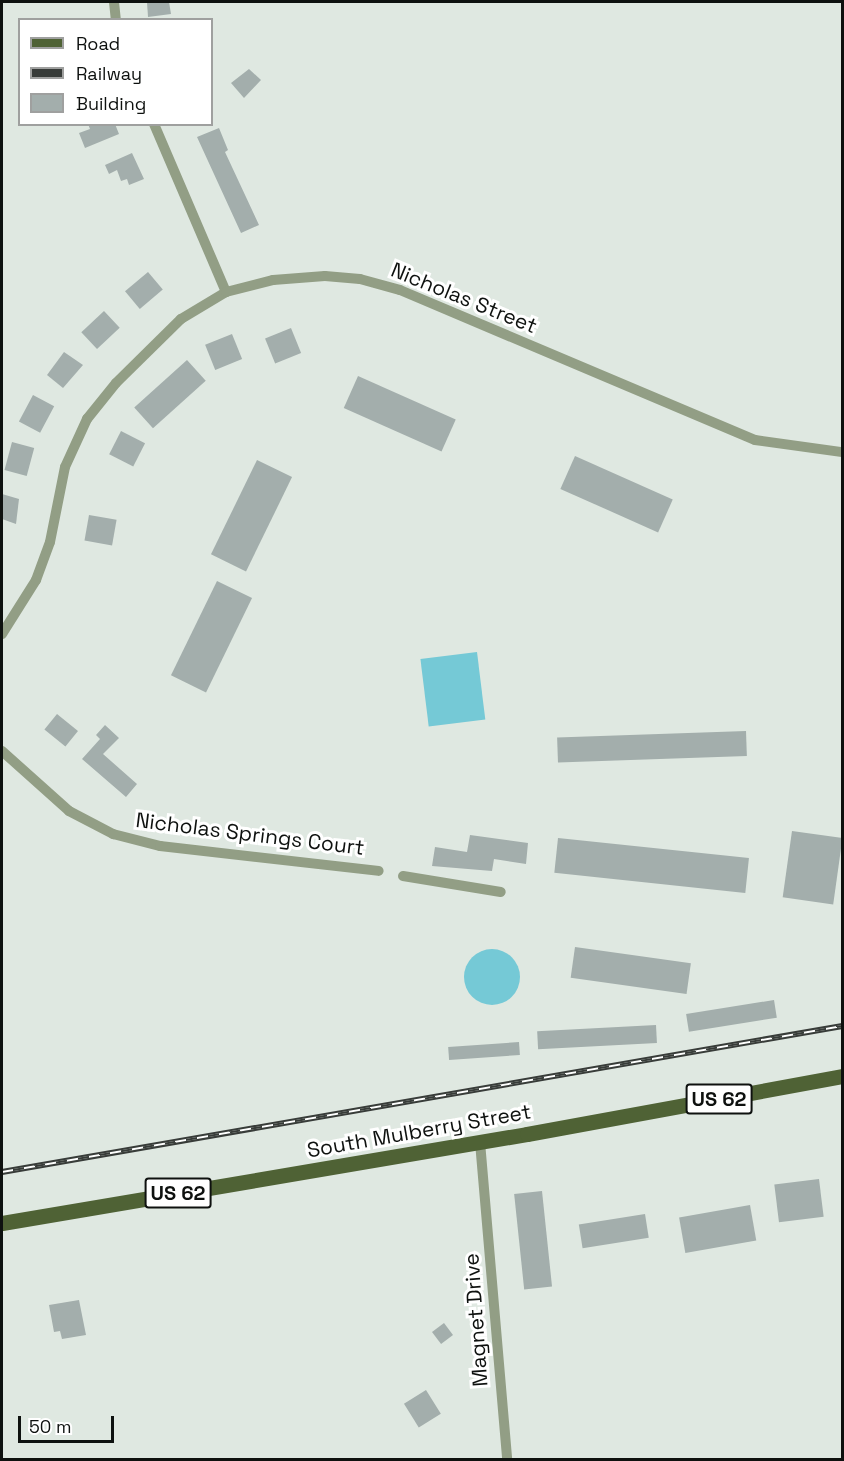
<!DOCTYPE html>
<style>
body{margin:0}
#map{position:relative;width:844px;height:1461px;overflow:hidden;background:#dfe8e1;font-family:"Space Grotesk",sans-serif}
div>[style]{position:absolute}
[style*='--x']{left:calc(var(--x)*1px);top:calc(var(--y)*1px);width:calc(var(--w)*1px);rotate:calc(var(--a)*1deg)}
.water>*{inset:0;background:#75c9d6;transform-origin:0 0}
.round{border-radius:50%}
.building>*{inset:0;background:#a3aeac;transform-origin:0 0}
.street>*{height:10px;margin:-5px;padding:0 5px;transform-origin:5px;border-radius:5px;background:#929e85}
.primary>*{height:15px;margin:-7.5px;padding:0 7.5px;transform-origin:7.5px;border-radius:7.5px;background:#4f6235}
.rail>*{height:6px;margin-top:-3px;transform-origin:0;background:repeating-linear-gradient(90deg,#fff 0 11px,#383c39 0 22px);box-sizing:border-box;border-block:2px solid #383c39}
span{translate:-50% -50%;white-space:nowrap;text-align:center;line-height:1.15;-webkit-text-stroke:6px #fff;paint-order:stroke}
.shield-label span{padding:2px 4px;background:#fff;border:2px solid;border-radius:4px;-webkit-text-stroke-width:0}
.shield-label{font-size:20px;color:#0e110f;font-weight:700}
.street-label{font-size:21px;color:#0e110f}
.frame{position:absolute;inset:0;border:3px solid #0e110f;pointer-events:none}
.legend{position:absolute;left:18px;top:18px;width:195px;height:108px;box-sizing:border-box;background:#fff;border:2px solid #9fa09f;margin:0;padding:8px 10px;list-style:none;font-size:18px;color:#0e110f}
.legend li{display:flex;align-items:center;gap:12px;height:30px}
.legend b{width:30px;border:2px solid #9fa09f}
.scale{position:absolute;left:18px;top:1416px;width:96px;height:27px;box-sizing:border-box;border:3px solid #0e110f;border-top:0;padding-left:8px;font-size:18px;line-height:21px;white-space:nowrap;color:#0e110f;-webkit-text-stroke:4px #fff;paint-order:stroke}
</style>
<div id="map">
<div class="water">
<i style="left:477px;top:652px;width:68px;height:57px;rotate:83deg"></i>
<i class="round" style="left:464px;top:949px;width:56px;height:56px"></i>
</div>
<div class="building">
<i style="clip-path:polygon(147px 2px,169px 2px,171px 14px,148px 17px)"></i>
<i style="clip-path:polygon(249px 69px,261px 80px,244px 98px,231px 83px)"></i>
<i style="clip-path:polygon(88px 124px,115px 124px,119px 134px,85px 148px,79px 133px,90px 129px)"></i>
<i style="clip-path:polygon(219px 128px,228px 150px,225px 152px,259px 225px,241px 233px,197px 137px)"></i>
<i style="clip-path:polygon(132px 153px,144px 179px,129px 185px,127px 179px,121px 181px,117px 170px,109px 174px,105px 165px)"></i>
<i style="left:148px;top:272px;width:23px;height:30px;rotate:50deg"></i>
<i style="left:104px;top:311px;width:23px;height:31px;rotate:47deg"></i>
<i style="left:291px;top:328px;width:27px;height:28px;rotate:68deg"></i>
<i style="left:232px;top:334px;width:27px;height:29px;rotate:68deg"></i>
<i style="clip-path:polygon(64px 352px,83px 365px,63px 388px,47px 375px)"></i>
<i style="left:187px;top:360px;width:28px;height:71px;rotate:48deg"></i>
<i style="left:358px;top:376px;width:107px;height:35px;rotate:24deg"></i>
<i style="left:33px;top:395px;width:24px;height:30px;rotate:28deg"></i>
<i style="left:121px;top:431px;width:27px;height:26px;rotate:27deg"></i>
<i style="left:12px;top:442px;width:23px;height:29px;rotate:15deg"></i>
<i style="left:575px;top:456px;width:107px;height:36px;rotate:24deg"></i>
<i style="left:257px;top:460px;width:39px;height:105px;rotate:26deg"></i>
<i style="clip-path:polygon(2px 494px,19px 499px,16px 524px,2px 519px)"></i>
<i style="left:89px;top:515px;width:28px;height:26px;rotate:10deg"></i>
<i style="left:217px;top:581px;width:39px;height:105px;rotate:26deg"></i>
<i style="left:57px;top:714px;width:27px;height:20px;rotate:39deg"></i>
<i style="clip-path:polygon(105px 725px,119px 738px,103px 754px,137px 784px,126px 797px,82px 759px,100px 739px,96px 735px)"></i>
<i style="left:746px;top:731px;width:25px;height:189px;rotate:88deg"></i>
<i style="left:792px;top:831px;width:51px;height:67px;rotate:8deg"></i>
<i style="clip-path:polygon(470px 835px,528px 843px,526px 864px,494px 859px,492px 871px,432px 866px,435px 847px,467px 852px)"></i>
<i style="left:558px;top:838px;width:192px;height:35px;rotate:6deg"></i>
<i style="left:575px;top:947px;width:117px;height:31px;rotate:8deg"></i>
<i style="left:774px;top:1000px;width:18px;height:89px;rotate:81deg"></i>
<i style="left:656px;top:1025px;width:18px;height:119px;rotate:87deg"></i>
<i style="left:519px;top:1042px;width:13px;height:71px;rotate:86deg"></i>
<i style="left:819px;top:1179px;width:38px;height:45px;rotate:83deg"></i>
<i style="left:542px;top:1191px;width:96px;height:28px;rotate:84deg"></i>
<i style="left:750px;top:1205px;width:36px;height:72px;rotate:80deg"></i>
<i style="left:645px;top:1214px;width:24px;height:67px;rotate:81deg"></i>
<i style="clip-path:polygon(79px 1300px,86px 1335px,62px 1339px,60px 1331px,54px 1332px,49px 1305px)"></i>
<i style="left:444px;top:1323px;width:15px;height:15px;rotate:53deg"></i>
<i style="left:426px;top:1390px;width:28px;height:26px;rotate:58deg"></i>
</div>
<div class="street">
<i style="--x:114;--y:2;--w:18;--a:84"></i>
<i style="--x:154;--y:124;--w:183;--a:66.8"></i>
<i style="--x:2;--y:634;--w:64;--a:-57.8"></i>
<i style="--x:36;--y:580;--w:40;--a:-69.8"></i>
<i style="--x:50;--y:542;--w:76;--a:-78.7"></i>
<i style="--x:65;--y:467;--w:53;--a:-65.4"></i>
<i style="--x:87;--y:419;--w:46;--a:-51.1"></i>
<i style="--x:116;--y:383;--w:91;--a:-44.6"></i>
<i style="--x:181;--y:319;--w:52;--a:-31"></i>
<i style="--x:226;--y:292;--w:49;--a:-14.3"></i>
<i style="--x:273;--y:280;--w:52;--a:-4.4"></i>
<i style="--x:325;--y:276;--w:35;--a:5"></i>
<i style="--x:360;--y:279;--w:41;--a:15.4"></i>
<i style="--x:400;--y:290;--w:385;--a:22.9"></i>
<i style="--x:755;--y:440;--w:88;--a:7.9"></i>
<i style="--x:2;--y:751;--w:90;--a:41.8"></i>
<i style="--x:69;--y:811;--w:50;--a:27.6"></i>
<i style="--x:113;--y:834;--w:49;--a:14.3"></i>
<i style="--x:160;--y:846;--w:220;--a:6.5"></i>
<i style="--x:403;--y:876;--w:99;--a:9.3"></i>
<i style="--x:480;--y:1142;--w:319;--a:85.1"></i>
</div>
<div class="primary">
<i style="--x:2;--y:1223;--w:532;--a:-9.62"></i>
<i style="--x:527;--y:1134;--w:320;--a:-10.4"></i>
</div>
<div class="rail">
<i style="--x:2;--y:1172;--w:853;--a:-9.86"></i>
</div>
<div class="shield-label">
<span style="left:719px;top:1099px">US 62</span>
<span style="left:178px;top:1193px">US 62</span>
</div>
<div class="street-label">
<span style="left:464px;top:298px;rotate:22deg">Nicholas Street</span>
<span style="left:250px;top:834px;rotate:7deg">Nicholas Springs Court</span>
<span style="left:419px;top:1131px;rotate:-10deg">South Mulberry Street</span>
<span style="left:476px;top:1320px;rotate:-94deg">Magnet Drive</span>
</div>
<div class="frame"></div>
<ul class="legend">
<li><b style="height:8px;background:#4f6235"></b>Road</li>
<li><b style="height:8px;background:#383c39"></b>Railway</li>
<li><b style="height:16px;background:#a3aeac"></b>Building</li>
</ul>
<div class="scale">50 m</div>
</div>
